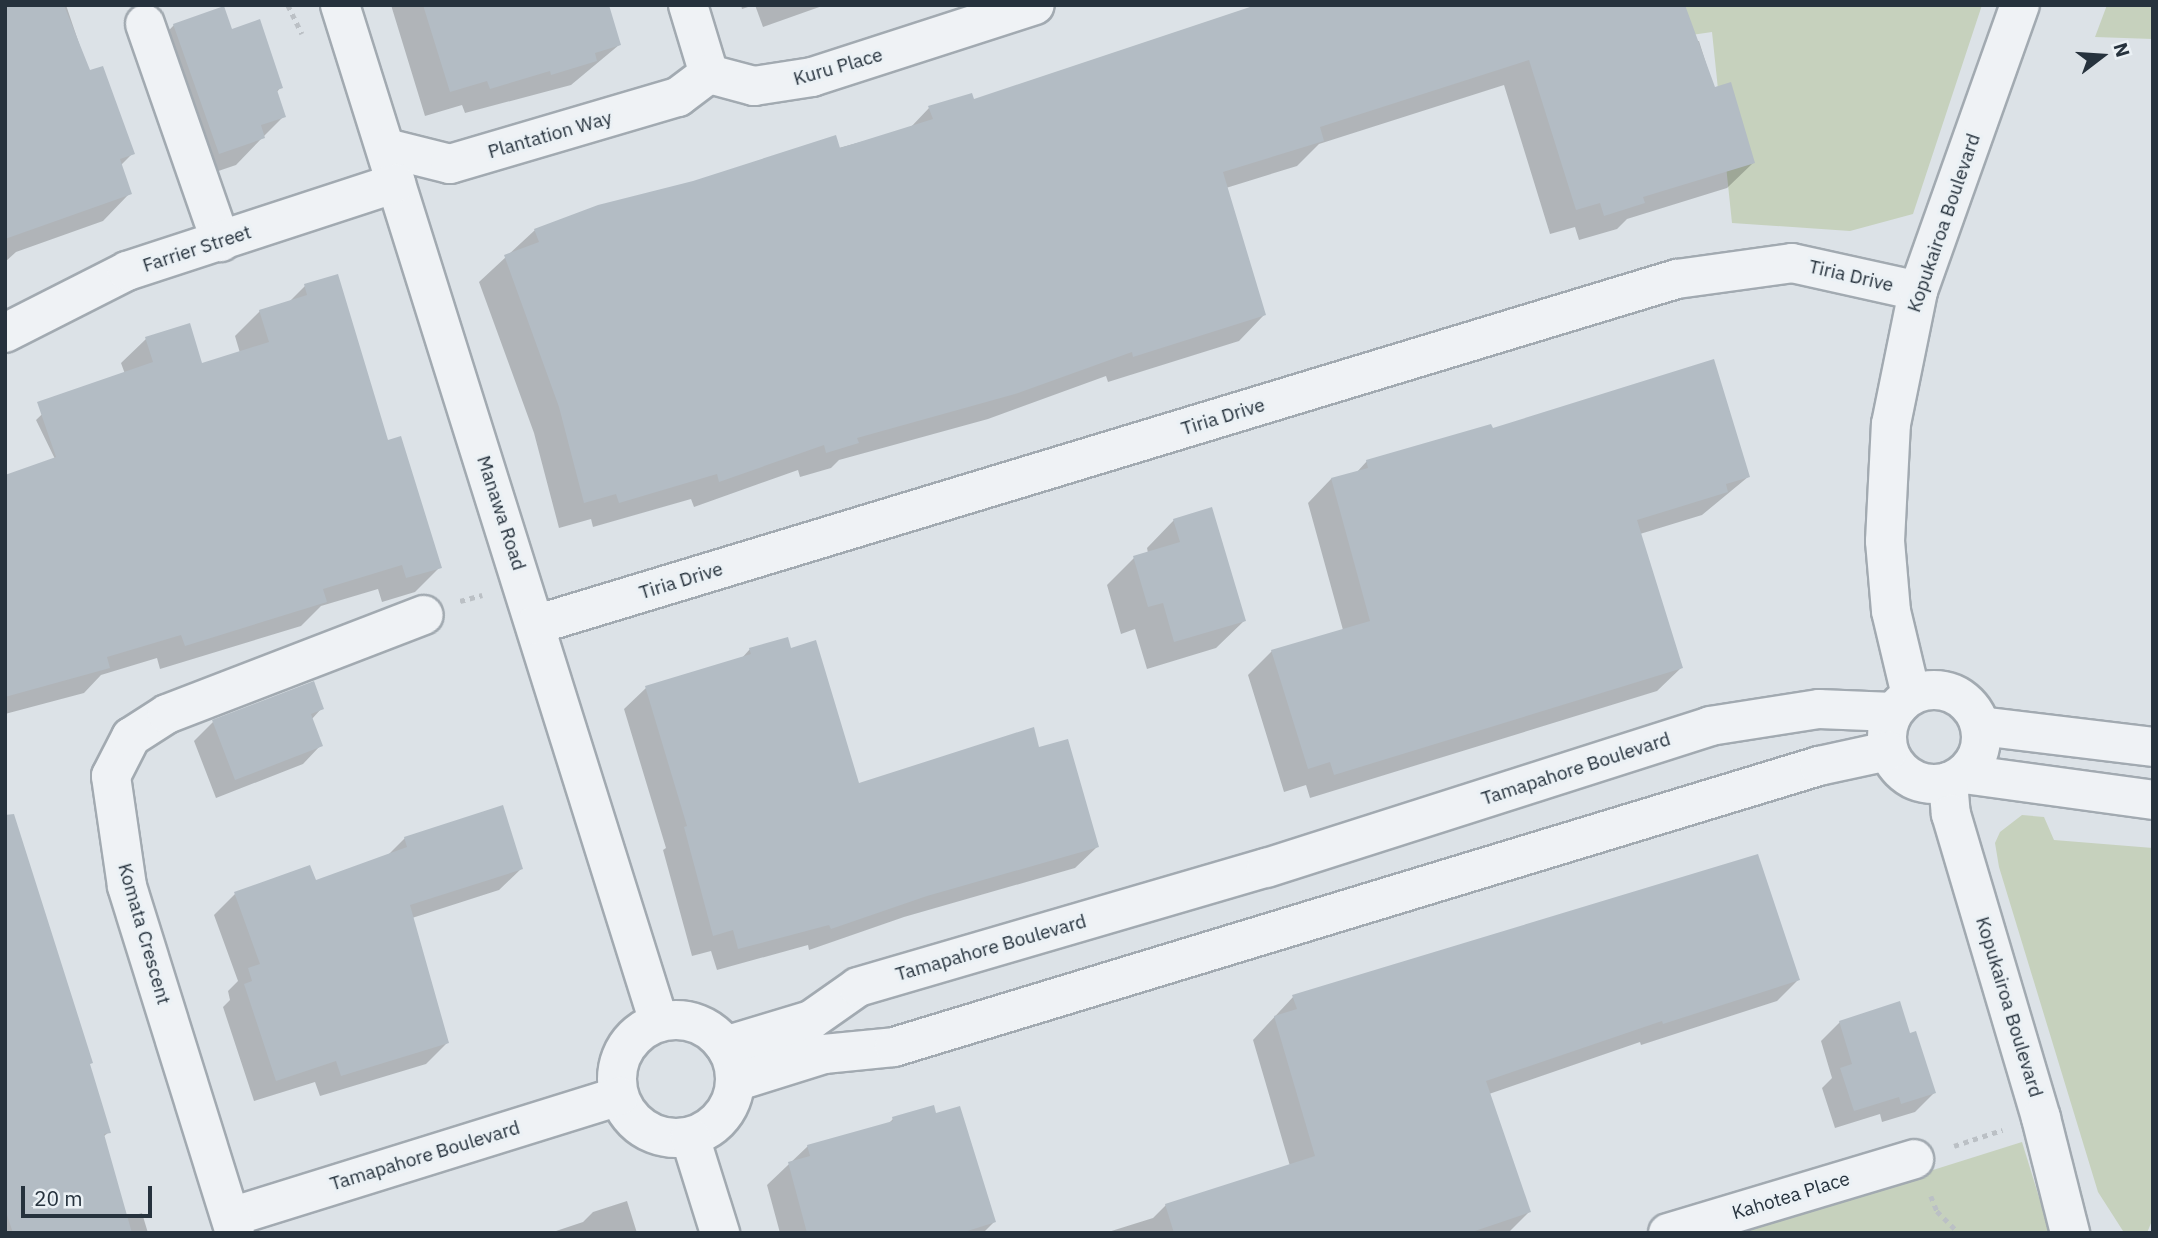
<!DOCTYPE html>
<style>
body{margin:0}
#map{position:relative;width:2158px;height:1238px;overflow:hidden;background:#dce2e7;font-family:"IBM Plex Sans",sans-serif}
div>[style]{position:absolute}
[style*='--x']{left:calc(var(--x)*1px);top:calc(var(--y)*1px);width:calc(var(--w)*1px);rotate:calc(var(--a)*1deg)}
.green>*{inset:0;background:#c6d1bd}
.shadow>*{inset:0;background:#0003}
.building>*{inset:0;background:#b3bcc4}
.path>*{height:4.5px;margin-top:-2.25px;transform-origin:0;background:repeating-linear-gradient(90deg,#bbc0c5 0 5px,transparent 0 10px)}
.roads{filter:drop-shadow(2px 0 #a2aab1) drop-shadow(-2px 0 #a2aab1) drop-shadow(0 2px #a2aab1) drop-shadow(0 -2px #a2aab1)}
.street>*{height:38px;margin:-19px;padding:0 19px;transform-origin:19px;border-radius:19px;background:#eff2f5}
.street>.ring{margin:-19px;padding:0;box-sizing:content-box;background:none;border:38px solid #eff2f5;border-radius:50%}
span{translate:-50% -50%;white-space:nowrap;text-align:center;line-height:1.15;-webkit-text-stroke:6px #ebf1f5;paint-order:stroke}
.street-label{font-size:19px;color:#26323d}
.frame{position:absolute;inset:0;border:7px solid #26323d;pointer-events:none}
.north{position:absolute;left:2067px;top:21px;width:70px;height:70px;-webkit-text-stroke:5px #ebf1f5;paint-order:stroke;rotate:73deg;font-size:19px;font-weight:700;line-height:28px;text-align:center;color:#26323d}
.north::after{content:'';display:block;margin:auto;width:24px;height:32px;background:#26323d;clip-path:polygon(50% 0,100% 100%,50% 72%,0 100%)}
.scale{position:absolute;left:21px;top:1186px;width:131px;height:32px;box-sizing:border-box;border:4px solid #26323d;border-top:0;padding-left:9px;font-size:21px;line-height:24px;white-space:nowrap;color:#26323d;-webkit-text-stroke:5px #ebf1f5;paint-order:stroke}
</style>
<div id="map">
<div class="green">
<i style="clip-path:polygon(1647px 5px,1982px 5px,1913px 214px,1850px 231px,1732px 223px,1712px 32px,1657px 40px)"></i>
<i style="clip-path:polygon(2107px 5px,2153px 5px,2153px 39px,2095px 37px)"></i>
<i style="clip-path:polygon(2022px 815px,2044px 817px,2054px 840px,2153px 848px,2153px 1218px,2147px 1233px,2123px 1231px,2098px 1192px,1999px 867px,1995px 843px,2000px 832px)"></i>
<i style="clip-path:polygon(2022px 1142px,2050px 1233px,1733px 1233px)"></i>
</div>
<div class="shadow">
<i style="clip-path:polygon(5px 5px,66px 5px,89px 73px,133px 153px,120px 166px,130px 193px,103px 221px,16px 252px,5px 262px)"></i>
<i style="clip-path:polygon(391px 5px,607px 5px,619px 45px,571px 85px,465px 113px,462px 105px,425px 116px)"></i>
<i style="clip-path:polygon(741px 5px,754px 5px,742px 9px)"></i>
<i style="clip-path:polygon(755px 5px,825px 5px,763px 27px)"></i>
<i style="clip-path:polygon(174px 25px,231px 31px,281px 87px,276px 93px,284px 116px,263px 137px,236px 165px,192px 180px,147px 53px)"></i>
<i style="clip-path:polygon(1699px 41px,1714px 89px,1753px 163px,1727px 188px,1627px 219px,1617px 229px,1579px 240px,1575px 227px,1550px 234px,1504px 85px,1319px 144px,1297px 166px,1226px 188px,1264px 315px,1239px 341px,1108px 382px,1106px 376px,988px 419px,839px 460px,831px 468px,800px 477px,798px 470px,694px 507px,691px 499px,593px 527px,591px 519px,559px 528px,534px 433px,479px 282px,535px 230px,909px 129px,929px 108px)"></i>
<i style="clip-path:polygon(305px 286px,387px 442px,440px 567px,415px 592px,382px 602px,378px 589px,321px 606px,301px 626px,160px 669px,157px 658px,101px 675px,84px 693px,5px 714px,5px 477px,55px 459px,36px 420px,61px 396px,125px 374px,121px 363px,146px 339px,201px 365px,240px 353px,235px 336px,260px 311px,288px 303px)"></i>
<i style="clip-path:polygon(1491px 430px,1748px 477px,1702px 515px,1640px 534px,1681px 668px,1657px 691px,1310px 798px,1306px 785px,1284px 792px,1248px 675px,1272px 651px,1343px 630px,1308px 503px,1331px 479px,1356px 473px,1367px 461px)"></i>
<i style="clip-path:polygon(1174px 520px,1244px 621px,1216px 648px,1147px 669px,1135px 629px,1121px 634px,1107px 585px,1134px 558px,1148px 553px,1147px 548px)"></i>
<i style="clip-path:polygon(750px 649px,790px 650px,858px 785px,1038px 749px,1097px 847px,1075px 868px,904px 917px,809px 950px,808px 945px,717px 970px,711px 951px,692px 956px,663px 850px,666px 848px,624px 709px,646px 688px,741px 659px)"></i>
<i style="clip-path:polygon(313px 683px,322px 708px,311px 720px,321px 745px,303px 764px,216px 798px,194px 741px,213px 722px)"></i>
<i style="clip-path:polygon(5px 821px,109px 1132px,103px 1137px,126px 1218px,142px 1213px,148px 1233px,5px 1233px)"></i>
<i style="clip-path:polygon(405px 838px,521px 869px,499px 890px,412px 918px,447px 1043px,426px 1064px,320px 1096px,315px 1082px,254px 1101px,223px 1007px,230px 1000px,228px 991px,238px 981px,214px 915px,235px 894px,315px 882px,387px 856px)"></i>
<i style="clip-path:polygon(1798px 980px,1777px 1001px,1641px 1045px,1640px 1042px,1489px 1094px,1529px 1212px,1508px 1233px,1105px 1233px,1153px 1218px,1166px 1205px,1290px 1166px,1253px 1040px,1293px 997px)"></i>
<i style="clip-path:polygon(1840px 1022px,1909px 1035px,1934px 1093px,1915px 1112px,1882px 1122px,1880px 1114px,1835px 1128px,1822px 1088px,1832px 1078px,1821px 1041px)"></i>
<i style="clip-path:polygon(935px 1115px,994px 1222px,983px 1233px,780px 1233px,767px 1185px,808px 1146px,887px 1125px,893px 1119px)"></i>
<i style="clip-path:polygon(627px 1201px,637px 1233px,550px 1233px,583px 1222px,593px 1212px)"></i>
</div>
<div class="building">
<i style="clip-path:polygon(5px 5px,64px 5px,90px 70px,103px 66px,135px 154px,120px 159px,132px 194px,5px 239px)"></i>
<i style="clip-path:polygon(423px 5px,609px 5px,621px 45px,595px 53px,597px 61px,551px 75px,550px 71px,490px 89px,487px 81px,450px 92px)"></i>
<i style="clip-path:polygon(1256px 5px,1685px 5px,1715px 87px,1731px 82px,1755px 163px,1643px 197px,1645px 203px,1604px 216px,1600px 203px,1576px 210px,1529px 60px,1320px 127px,1324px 141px,1223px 172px,1266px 315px,1133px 357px,1132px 352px,1015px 394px,857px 438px,859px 443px,826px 453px,824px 445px,719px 482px,717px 474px,619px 503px,616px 494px,584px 503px,559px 407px,504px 255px,539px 242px,534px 229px,598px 205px,693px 181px,836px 135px,840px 148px,933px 119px,928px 106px,972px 93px,974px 99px)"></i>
<i style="clip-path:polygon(224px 6px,232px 29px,260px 19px,283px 88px,277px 90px,286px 117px,261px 125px,265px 138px,219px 154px,173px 24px)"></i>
<i style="clip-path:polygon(338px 274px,388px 440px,401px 436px,442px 568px,406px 578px,402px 565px,323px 589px,327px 602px,185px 646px,181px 635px,107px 657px,110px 668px,5px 697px,5px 475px,56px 457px,37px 402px,153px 362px,145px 337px,190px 323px,202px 363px,269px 342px,259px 310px,307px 295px,304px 284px)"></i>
<i style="clip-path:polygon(1714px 359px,1750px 477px,1726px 484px,1728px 492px,1637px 520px,1683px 668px,1334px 775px,1330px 762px,1308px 769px,1271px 650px,1370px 621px,1331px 478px,1368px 468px,1366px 460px,1491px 424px,1493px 428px)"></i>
<i style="clip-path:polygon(1212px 507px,1246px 621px,1174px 642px,1163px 603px,1148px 607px,1133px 556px,1180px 542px,1173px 519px)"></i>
<i style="clip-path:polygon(788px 637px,791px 648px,816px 640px,859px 783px,1034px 727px,1039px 747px,1068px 739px,1099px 847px,927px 896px,831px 929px,829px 925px,738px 949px,733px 930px,713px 936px,684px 827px,687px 826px,645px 686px,751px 654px,749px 648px)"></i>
<i style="clip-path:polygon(314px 681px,324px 709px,311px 714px,323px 746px,235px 780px,212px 720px)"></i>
<i style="clip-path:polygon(503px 805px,523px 869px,410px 905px,449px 1043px,341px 1076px,336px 1061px,276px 1081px,244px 984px,252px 981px,248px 968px,260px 964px,234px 892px,310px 865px,316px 880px,407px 847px,404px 837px)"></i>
<i style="clip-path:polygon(14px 814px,93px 1063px,90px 1064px,111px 1133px,104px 1134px,132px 1233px,13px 1233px,5px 1209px,5px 815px)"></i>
<i style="clip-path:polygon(1758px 854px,1800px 980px,1663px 1024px,1662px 1021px,1486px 1081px,1531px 1212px,1469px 1233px,1174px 1233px,1165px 1204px,1315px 1156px,1274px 1016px,1297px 1009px,1292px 995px)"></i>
<i style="clip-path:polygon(1900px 1001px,1910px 1033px,1916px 1031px,1936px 1093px,1901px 1104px,1899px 1097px,1854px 1111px,1840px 1068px,1852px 1064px,1839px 1021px)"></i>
<i style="clip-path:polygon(934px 1105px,936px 1113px,960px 1106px,996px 1222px,961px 1233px,807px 1233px,788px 1162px,810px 1156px,807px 1145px,893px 1121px,892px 1117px)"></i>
</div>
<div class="path">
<i style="--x:288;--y:5;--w:32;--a:64"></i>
<i style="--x:460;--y:601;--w:23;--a:-15"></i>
<i style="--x:1954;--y:1146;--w:51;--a:-18.4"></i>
<i style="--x:1931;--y:1196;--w:16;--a:68"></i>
<i style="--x:1937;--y:1211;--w:31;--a:45"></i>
</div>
<div class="roads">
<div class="street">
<i style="--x:340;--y:5;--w:1066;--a:72.59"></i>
<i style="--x:688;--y:5;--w:72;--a:73.1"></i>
<i style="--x:709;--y:74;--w:47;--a:14.9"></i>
<i style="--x:754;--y:86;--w:59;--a:-8.8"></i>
<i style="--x:812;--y:77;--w:234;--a:-17.9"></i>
<i style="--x:145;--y:24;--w:231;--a:70.8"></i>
<i style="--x:386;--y:148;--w:66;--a:14"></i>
<i style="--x:450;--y:164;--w:238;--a:-16.4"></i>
<i style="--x:678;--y:97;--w:39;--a:-37"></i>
<i style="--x:5;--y:333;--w:137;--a:-26.9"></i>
<i style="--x:127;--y:271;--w:283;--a:-18.1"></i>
<i style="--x:535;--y:625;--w:1193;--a:-16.86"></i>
<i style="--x:1677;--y:279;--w:116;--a:-7.9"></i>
<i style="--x:1792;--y:263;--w:129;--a:12.5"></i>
<i class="ring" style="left:1887px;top:690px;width:56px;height:56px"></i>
<i style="--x:1911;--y:695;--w:86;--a:-103.4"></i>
<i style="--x:1891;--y:611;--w:70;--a:-94.9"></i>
<i style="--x:1885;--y:541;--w:117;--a:-87.1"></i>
<i style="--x:1891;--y:424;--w:136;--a:-78.5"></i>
<i style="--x:1918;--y:291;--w:304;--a:-70.4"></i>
<i style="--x:1980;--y:726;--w:174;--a:6.9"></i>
<i style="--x:1964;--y:774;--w:191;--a:7.8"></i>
<i style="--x:1948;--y:782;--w:32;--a:85"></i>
<i style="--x:1951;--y:814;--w:317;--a:73.5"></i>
<i style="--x:2041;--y:1118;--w:119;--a:75.8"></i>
<i class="ring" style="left:617px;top:1020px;width:80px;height:80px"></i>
<i style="--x:725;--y:1046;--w:90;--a:-16.8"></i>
<i style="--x:811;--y:1020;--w:57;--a:-35.1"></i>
<i style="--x:858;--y:987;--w:425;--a:-16.3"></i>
<i style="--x:1266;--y:868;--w:466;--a:-17.7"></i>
<i style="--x:1710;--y:726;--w:110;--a:-8.9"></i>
<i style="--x:1819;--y:709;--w:74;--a:2.3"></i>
<i style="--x:735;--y:1082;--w:93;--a:-17.5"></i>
<i style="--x:824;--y:1054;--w:70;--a:-5.7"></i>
<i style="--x:894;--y:1047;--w:967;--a:-16.9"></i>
<i style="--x:1819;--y:766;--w:71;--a:-12.3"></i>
<i style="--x:690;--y:1137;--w:101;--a:72.6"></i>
<i style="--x:231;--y:1217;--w:406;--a:-17.3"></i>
<i style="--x:235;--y:1233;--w:363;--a:-107.3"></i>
<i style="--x:127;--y:886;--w:111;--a:-98.3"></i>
<i style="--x:111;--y:776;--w:44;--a:-62.9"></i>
<i style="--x:131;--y:737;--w:43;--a:-32.6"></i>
<i style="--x:167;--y:714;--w:275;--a:-21.1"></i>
<i style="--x:1668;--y:1233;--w:257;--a:-16.7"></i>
</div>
</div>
<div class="street-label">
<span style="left:838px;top:67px;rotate:-16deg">Kuru Place</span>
<span style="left:550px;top:135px;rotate:-16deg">Plantation Way</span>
<span style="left:1944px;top:223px;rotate:-71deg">Kopukairoa Boulevard</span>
<span style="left:197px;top:249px;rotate:-18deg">Farrier Street</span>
<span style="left:1851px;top:276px;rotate:13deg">Tiria Drive</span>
<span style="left:1223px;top:417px;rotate:-17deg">Tiria Drive</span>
<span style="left:501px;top:513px;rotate:72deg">Manawa Road</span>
<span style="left:681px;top:581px;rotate:-17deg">Tiria Drive</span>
<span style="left:1576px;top:769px;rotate:-18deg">Tamapahore Boulevard</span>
<span style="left:144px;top:934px;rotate:74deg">Komata Crescent</span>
<span style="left:991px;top:948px;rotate:-16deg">Tamapahore Boulevard</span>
<span style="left:2009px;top:1007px;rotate:73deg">Kopukairoa Boulevard</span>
<span style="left:425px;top:1156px;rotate:-17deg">Tamapahore Boulevard</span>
<span style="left:1791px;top:1196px;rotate:-17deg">Kahotea Place</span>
</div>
<div class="frame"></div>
<div class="north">N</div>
<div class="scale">20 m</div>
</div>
